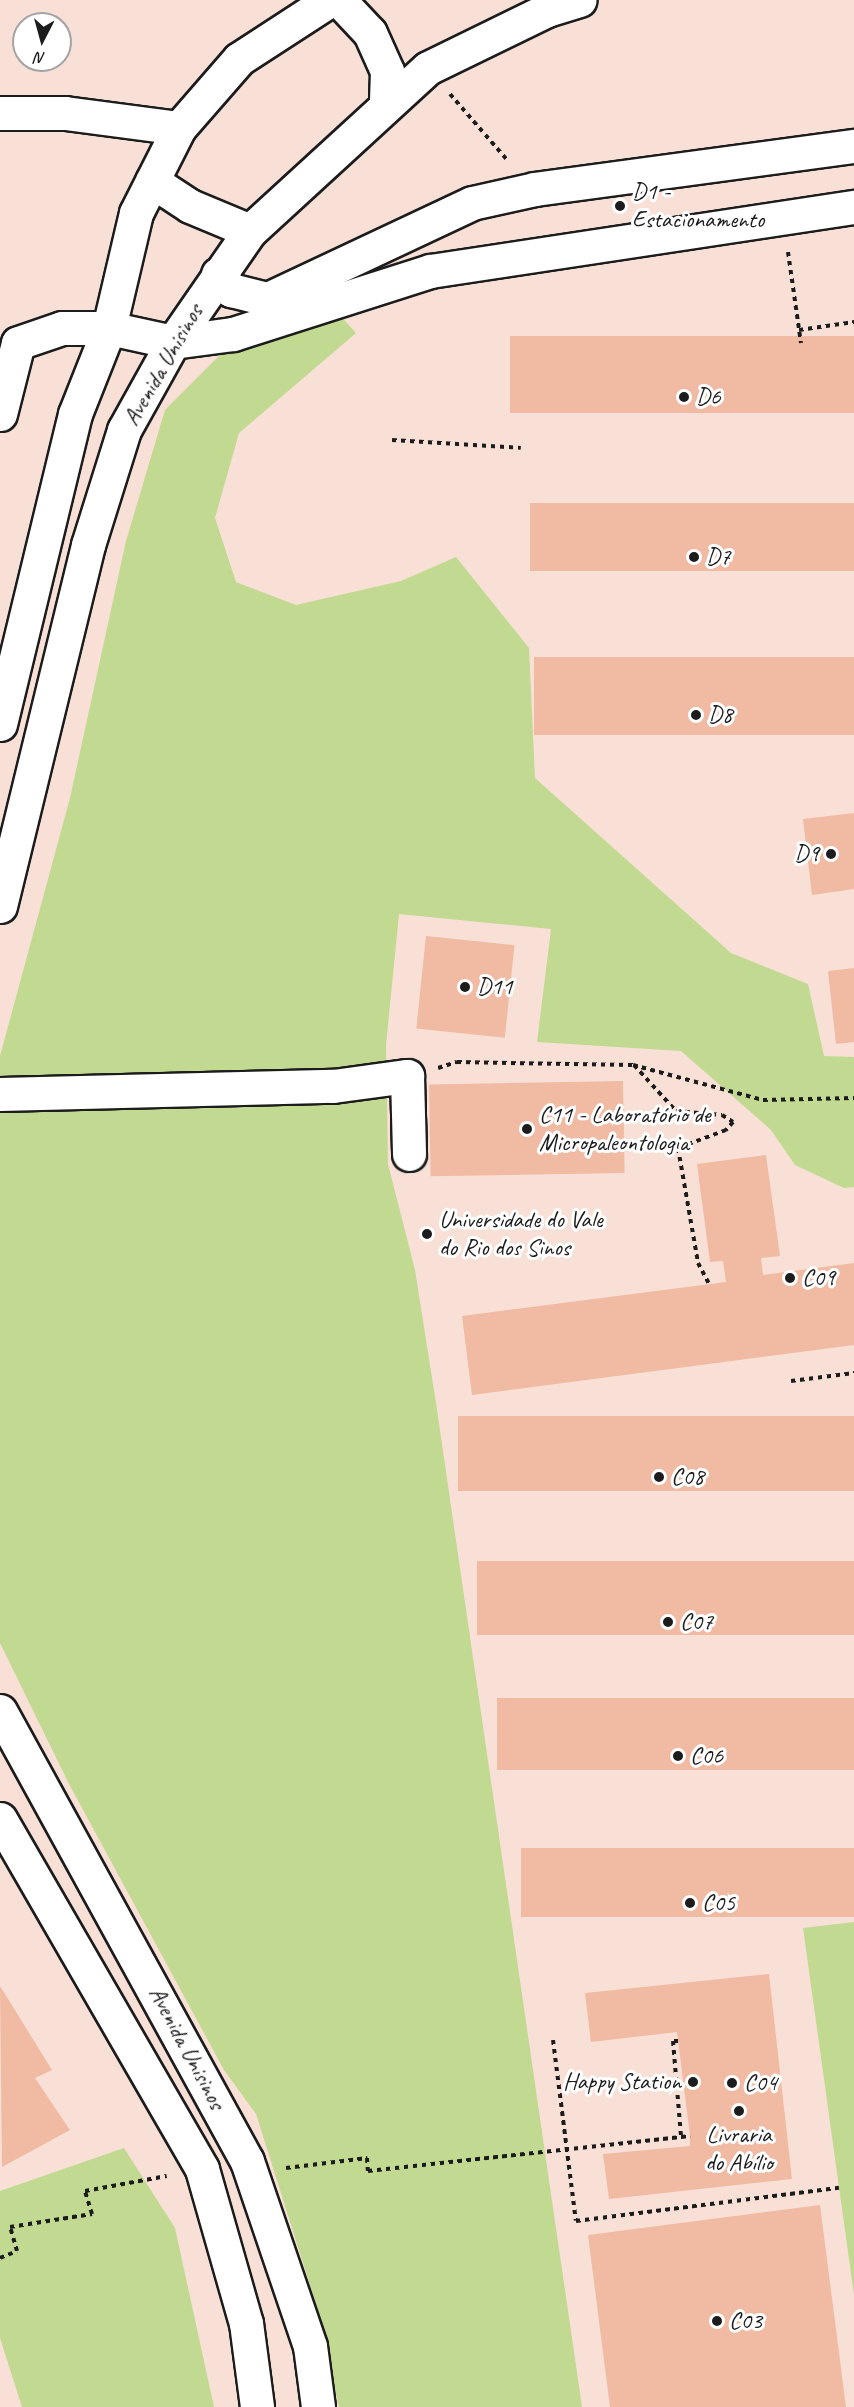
<!DOCTYPE html>
<meta charset="utf-8">
<style>
body{margin:0}
#map{position:relative;width:854px;height:2407px;overflow:hidden;background:#fcf1ed;font-family:Caveat,sans-serif}
div>[style]{position:absolute}
[style*='--x']{left:calc(var(--x)*1px);top:calc(var(--y)*1px);width:calc(var(--w)*1px);rotate:calc(var(--a)*1deg)}
.built>*{inset:0;background:#f8e0d7}
.green>*{inset:0;background:#c1d990}
.building>*{inset:0;background:#f0baa3;transform-origin:0 0}
.path>*{height:4px;margin-top:-2px;transform-origin:0;background:repeating-linear-gradient(90deg,#1c1c1c 0 4.5px,transparent 0 9px)}
.roads{filter:drop-shadow(2px 0 #1c1c1c) drop-shadow(-2px 0 #1c1c1c) drop-shadow(0 2px #1c1c1c) drop-shadow(0 -2px #1c1c1c)}
.minor>*{height:33px;margin:-16.5px;padding:0 16.5px;transform-origin:16.5px;border-radius:16.5px;background:#fff}
.dots>*{width:16px;height:16px;translate:-50% -50%;box-sizing:border-box;border:3px solid #fff;border-radius:50%}
span{translate:-50% -50%;white-space:nowrap;text-align:center;line-height:1.15;-webkit-text-stroke:6px #fff;paint-order:stroke}
.poi-label{font-size:24px;color:#1c1c1c}
.left{translate:0 -50%;text-align:left}
.right{translate:-100% -50%;text-align:right}
.street-label{font-size:24px;color:#1c1c1c}
.north{position:absolute;left:12px;top:12px;width:60px;height:60px;box-sizing:border-box;background:#fff;border:2px solid #a4a4a4;border-radius:50%;rotate:186deg;font-size:16px;font-weight:700;line-height:24px;text-align:center;color:#1c1c1c}
.north::after{content:'';display:block;margin:auto;width:21px;height:27px;background:#1c1c1c;clip-path:polygon(50% 0,100% 100%,50% 72%,0 100%)}
</style>
<div id="map">
<div class="built">
<i style="clip-path:polygon(evenodd,0 0,854px 0,854px 2407px,0 2407px,0 0,24px 24px,60px 24px,60px 60px,24px 60px,24px 24px)"></i>
</div>
<div class="green">
<i style="clip-path:polygon(336px 311px,356px 333px,239px 433px,215px 518px,236px 582px,296px 605px,401px 581px,456px 557px,529px 648px,535px 778px,731px 953px,808px 984px,824px 1056px,854px 1057px,854px 1187px,844px 1188px,795px 1165px,771px 1130px,681px 1051px,537px 1042px,551px 929px,399px 914px,386px 1045px,388px 1164px,415px 1270px,436px 1403px,582px 2407px,339px 2407px,315px 2301px,256px 2114px,224px 2070px,69px 1784px,0 1643px,0 1056px,70px 798px,126px 541px,165px 410px,221px 354px)"></i>
<i style="clip-path:polygon(854px 1922px,854px 2295px,803px 1928px)"></i>
<i style="clip-path:polygon(124px 2148px,175px 2228px,214px 2407px,22px 2407px,0 2338px,0 2191px)"></i>
</div>
<div class="building">
<i style="left:854px;top:336px;width:77px;height:344px;rotate:90deg"></i>
<i style="left:854px;top:503px;width:68px;height:324px;rotate:90deg"></i>
<i style="left:854px;top:657px;width:78px;height:320px;rotate:90deg"></i>
<i style="clip-path:polygon(854px 813px,854px 889px,812px 895px,803px 819px)"></i>
<i style="left:426px;top:936px;width:89px;height:93px;rotate:6deg"></i>
<i style="clip-path:polygon(854px 968px,854px 1042px,836px 1044px,828px 971px)"></i>
<i style="left:623px;top:1081px;width:92px;height:194px;rotate:89deg"></i>
<i style="clip-path:polygon(766px 1155px,780px 1256px,761px 1258px,763px 1275px,854px 1263px,854px 1345px,472px 1395px,462px 1316px,726px 1282px,723px 1261px,710px 1262px,697px 1164px)"></i>
<i style="left:854px;top:1416px;width:75px;height:396px;rotate:90deg"></i>
<i style="left:854px;top:1561px;width:74px;height:377px;rotate:90deg"></i>
<i style="left:854px;top:1698px;width:72px;height:357px;rotate:90deg"></i>
<i style="left:854px;top:1848px;width:69px;height:333px;rotate:90deg"></i>
<i style="clip-path:polygon(769px 1974px,792px 2179px,609px 2199px,603px 2154px,690px 2146px,690px 2136px,677px 2032px,591px 2042px,585px 1993px)"></i>
<i style="clip-path:polygon(0 1986px,52px 2070px,35px 2078px,70px 2130px,2px 2167px)"></i>
<i style="clip-path:polygon(820px 2205px,846px 2407px,610px 2407px,588px 2235px)"></i>
</div>
<div class="path">
<i style="--x:450;--y:94;--w:89;--a:49.1"></i>
<i style="--x:788;--y:252;--w:92;--a:81.9"></i>
<i style="--x:799;--y:330;--w:56;--a:-8.3"></i>
<i style="--x:392;--y:440;--w:129;--a:3.5"></i>
<i style="--x:634;--y:1065;--w:62;--a:47.6"></i>
<i style="--x:676;--y:1111;--w:46;--a:5"></i>
<i style="--x:722;--y:1115;--w:13;--a:32"></i>
<i style="--x:733;--y:1122;--w:11;--a:131"></i>
<i style="--x:726;--y:1130;--w:51;--a:159.4"></i>
<i style="--x:678;--y:1148;--w:117;--a:80.1"></i>
<i style="--x:698;--y:1263;--w:24;--a:62"></i>
<i style="--x:438;--y:1068;--w:20;--a:-18"></i>
<i style="--x:457;--y:1062;--w:176;--a:1"></i>
<i style="--x:633;--y:1065;--w:135;--a:15.1"></i>
<i style="--x:763;--y:1100;--w:91;--a:-1.3"></i>
<i style="--x:791;--y:1381;--w:64;--a:-7.2"></i>
<i style="--x:553;--y:2040;--w:182;--a:82.8"></i>
<i style="--x:576;--y:2221;--w:265;--a:-7.2"></i>
<i style="--x:678;--y:2041;--w:5;--a:180"></i>
<i style="--x:673;--y:2041;--w:96;--a:85.2"></i>
<i style="--x:286;--y:2168;--w:82;--a:-7"></i>
<i style="--x:367;--y:2158;--w:13;--a:86"></i>
<i style="--x:368;--y:2171;--w:324;--a:-6.2"></i>
<i style="--x:0;--y:2258;--w:18;--a:-22"></i>
<i style="--x:17;--y:2251;--w:25;--a:-106"></i>
<i style="--x:10;--y:2227;--w:83;--a:-9"></i>
<i style="--x:92;--y:2214;--w:24;--a:-107"></i>
<i style="--x:85;--y:2191;--w:83;--a:-10.4"></i>
</div>
<div class="roads">
<div class="minor">
<i style="--x:339;--y:0;--w:45;--a:46.8"></i>
<i style="--x:370;--y:33;--w:42;--a:65.9"></i>
<i style="--x:387;--y:71;--w:34;--a:92"></i>
<i style="--x:0;--y:113;--w:65;--a:0"></i>
<i style="--x:65;--y:113;--w:115;--a:7.5"></i>
<i style="--x:152;--y:181;--w:45;--a:33.3"></i>
<i style="--x:190;--y:206;--w:65;--a:22.6"></i>
<i style="--x:218;--y:274;--w:21;--a:51"></i>
<i style="--x:231;--y:290;--w:38;--a:14"></i>
<i style="--x:268;--y:299;--w:225;--a:-25.2"></i>
<i style="--x:472;--y:203;--w:65;--a:-12.5"></i>
<i style="--x:535;--y:189;--w:322;--a:-7.7"></i>
<i style="--x:0;--y:414;--w:73;--a:-75.8"></i>
<i style="--x:18;--y:343;--w:46;--a:-18.8"></i>
<i style="--x:62;--y:328;--w:47;--a:0"></i>
<i style="--x:109;--y:328;--w:66;--a:12.3"></i>
<i style="--x:173;--y:342;--w:61;--a:-7.6"></i>
<i style="--x:233;--y:334;--w:207;--a:-17.7"></i>
<i style="--x:430;--y:271;--w:429;--a:-8.6"></i>
<i style="--x:0;--y:724;--w:319;--a:-76.4"></i>
<i style="--x:75;--y:414;--w:92;--a:-68.4"></i>
<i style="--x:109;--y:328;--w:118;--a:-76.8"></i>
<i style="--x:136;--y:213;--w:95;--a:-63.2"></i>
<i style="--x:179;--y:128;--w:91;--a:-49"></i>
<i style="--x:239;--y:59;--w:108;--a:-33"></i>
<i style="--x:0;--y:906;--w:372;--a:-76.3"></i>
<i style="--x:88;--y:545;--w:121;--a:-72.6"></i>
<i style="--x:124;--y:430;--w:101;--a:-60.9"></i>
<i style="--x:173;--y:342;--w:135;--a:-55.3"></i>
<i style="--x:250;--y:231;--w:241;--a:-42.5"></i>
<i style="--x:428;--y:68;--w:132;--a:-26"></i>
<i style="--x:547;--y:10;--w:34;--a:-17"></i>
<i style="--x:0;--y:1094;--w:333;--a:-1.4"></i>
<i style="--x:333;--y:1086;--w:75;--a:-7.7"></i>
<i style="--x:407;--y:1076;--w:78;--a:88.5"></i>
<i style="--x:0;--y:1711;--w:513;--a:61.24"></i>
<i style="--x:247;--y:2161;--w:195;--a:71.2"></i>
<i style="--x:310;--y:2346;--w:62;--a:82.5"></i>
<i style="--x:0;--y:1819;--w:404;--a:60"></i>
<i style="--x:202;--y:2169;--w:160;--a:74.1"></i>
<i style="--x:246;--y:2323;--w:85;--a:82.5"></i>
</div>
</div>
<div class="dots">
<i style="left:620px;top:206px;background:#1c1c1c"></i>
<i style="left:684px;top:397px;background:#1c1c1c"></i>
<i style="left:694px;top:557px;background:#1c1c1c"></i>
<i style="left:696px;top:715px;background:#1c1c1c"></i>
<i style="left:831px;top:854px;background:#1c1c1c"></i>
<i style="left:465px;top:987px;background:#1c1c1c"></i>
<i style="left:527px;top:1129px;background:#1c1c1c"></i>
<i style="left:427px;top:1234px;background:#1c1c1c"></i>
<i style="left:790px;top:1278px;background:#1c1c1c"></i>
<i style="left:659px;top:1477px;background:#1c1c1c"></i>
<i style="left:668px;top:1622px;background:#1c1c1c"></i>
<i style="left:678px;top:1756px;background:#1c1c1c"></i>
<i style="left:690px;top:1903px;background:#1c1c1c"></i>
<i style="left:693px;top:2082px;background:#1c1c1c"></i>
<i style="left:732px;top:2083px;background:#1c1c1c"></i>
<i style="left:739px;top:2111px;background:#1c1c1c"></i>
<i style="left:717px;top:2321px;background:#1c1c1c"></i>
</div>
<div class="poi-label">
<span class="left" style="left:632px;top:206px">D1 -<br>Estacionamento</span>
<span class="left" style="left:696px;top:397px">D6</span>
<span class="left" style="left:706px;top:557px">D7</span>
<span class="left" style="left:708px;top:715px">D8</span>
<span class="right" style="left:819px;top:854px">D9</span>
<span class="left" style="left:477px;top:987px">D11</span>
<span class="left" style="left:539px;top:1129px">C11 - Laboratório de<br>Micropaleontologia</span>
<span class="left" style="left:439px;top:1234px">Universidade do Vale<br>do Rio dos Sinos</span>
<span class="left" style="left:802px;top:1278px">C09</span>
<span class="left" style="left:671px;top:1477px">C08</span>
<span class="left" style="left:680px;top:1622px">C07</span>
<span class="left" style="left:690px;top:1756px">C06</span>
<span class="left" style="left:702px;top:1903px">C05</span>
<span class="right" style="left:681px;top:2082px">Happy Station</span>
<span class="left" style="left:744px;top:2083px">C04</span>
<span style="left:739px;top:2149px">Livraria<br>do Abílio</span>
<span class="left" style="left:729px;top:2321px">C03</span>
</div>
<div class="street-label">
<span style="left:163px;top:365px;rotate:-60deg">Avenida Unisinos</span>
<span style="left:187px;top:2048px;rotate:62deg">Avenida Unisinos</span>
</div>
<div class="north">N</div>
</div>
